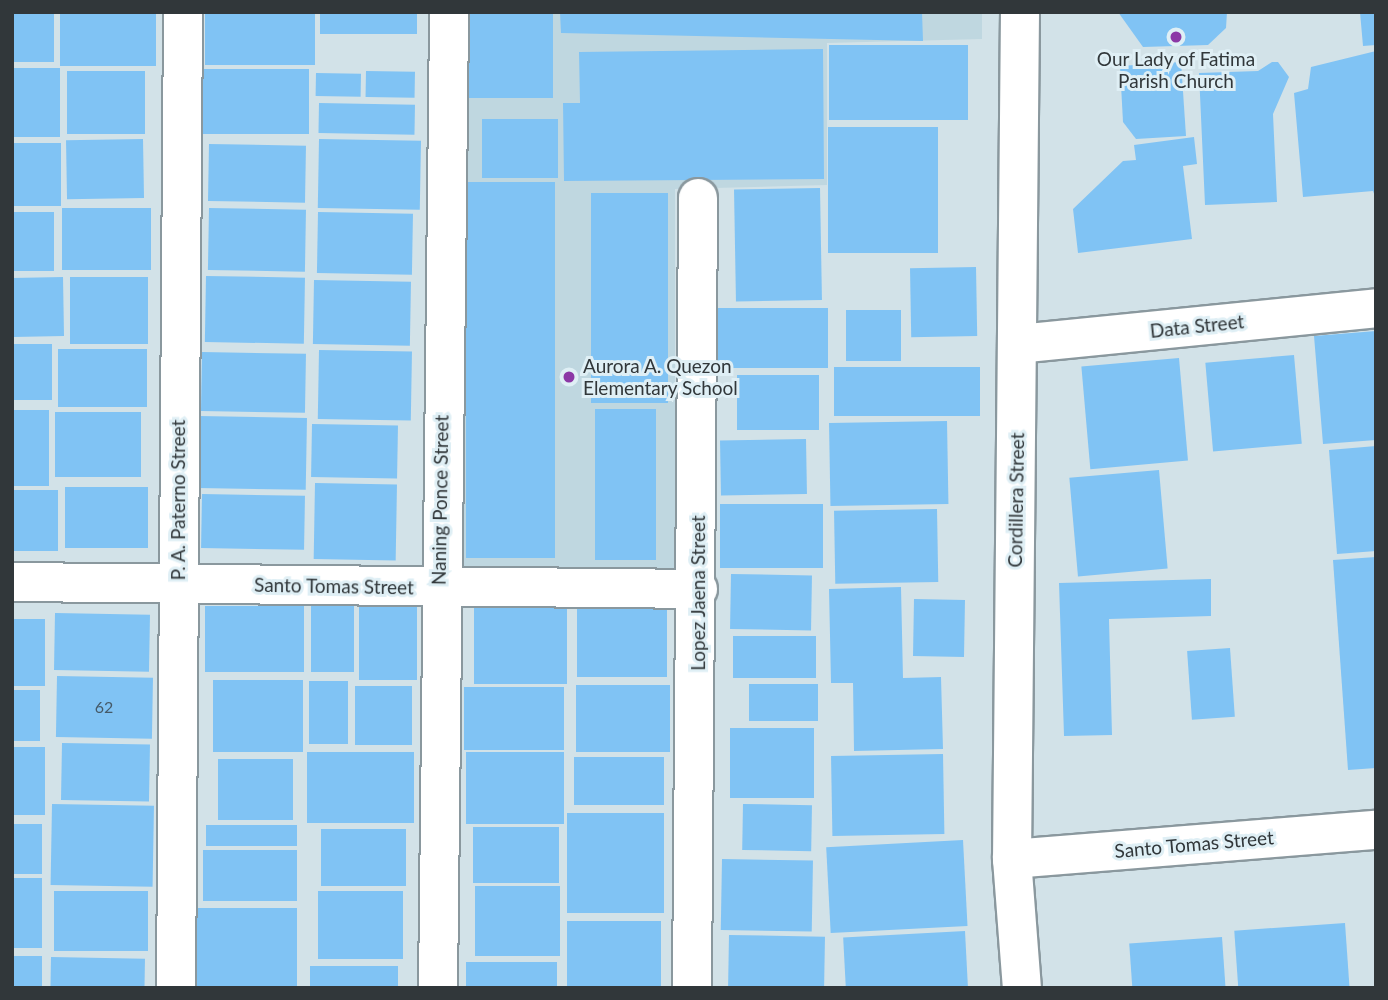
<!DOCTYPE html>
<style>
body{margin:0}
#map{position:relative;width:1388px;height:1000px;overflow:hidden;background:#d2e2e8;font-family:Lato,sans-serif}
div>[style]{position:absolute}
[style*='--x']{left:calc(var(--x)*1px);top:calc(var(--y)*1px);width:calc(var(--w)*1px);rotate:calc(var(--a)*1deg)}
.built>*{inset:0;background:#bfd7e0}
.building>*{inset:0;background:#80c3f4;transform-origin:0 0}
.roads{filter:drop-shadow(2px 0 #8a989e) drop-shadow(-2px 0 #8a989e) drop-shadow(0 2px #8a989e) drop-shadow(0 -2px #8a989e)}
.minor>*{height:38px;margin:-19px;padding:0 19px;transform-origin:19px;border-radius:19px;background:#fff}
.tertiary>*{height:38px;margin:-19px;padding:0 19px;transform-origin:19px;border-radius:19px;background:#fff}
.dots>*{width:19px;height:19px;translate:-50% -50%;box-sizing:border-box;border:4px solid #dfeff5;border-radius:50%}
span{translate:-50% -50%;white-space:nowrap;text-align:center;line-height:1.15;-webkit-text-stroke:6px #dfeff5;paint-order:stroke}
.number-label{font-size:16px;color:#455a68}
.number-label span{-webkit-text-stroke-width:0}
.poi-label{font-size:19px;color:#31373a}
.left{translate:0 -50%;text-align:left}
.street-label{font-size:19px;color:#31373a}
.frame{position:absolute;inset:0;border:14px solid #31373a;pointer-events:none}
</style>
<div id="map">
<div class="built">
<i style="clip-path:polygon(464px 12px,982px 12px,982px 39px,827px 43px,827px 185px,675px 189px,675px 569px,463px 566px)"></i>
</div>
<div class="building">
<i style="left:12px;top:12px;width:42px;height:50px"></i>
<i style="left:60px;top:12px;width:96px;height:54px"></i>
<i style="left:205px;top:12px;width:110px;height:53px"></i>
<i style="left:320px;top:12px;width:97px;height:22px"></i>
<i style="left:468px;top:12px;width:85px;height:86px"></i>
<i style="clip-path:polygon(560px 12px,922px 12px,923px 41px,561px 33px)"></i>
<i style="clip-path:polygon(1118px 12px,1227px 12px,1226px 28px,1208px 45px,1143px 47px)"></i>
<i style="clip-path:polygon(1360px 12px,1376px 12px,1376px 45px,1363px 46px)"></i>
<i style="left:829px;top:45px;width:139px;height:75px"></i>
<i style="clip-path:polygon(823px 49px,824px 179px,564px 181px,563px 103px,580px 103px,579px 52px)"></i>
<i style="clip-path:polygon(1376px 51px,1376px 199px,1373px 191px,1303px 197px,1294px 93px,1308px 89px,1311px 67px)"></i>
<i style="clip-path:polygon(1181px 62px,1186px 136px,1136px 139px,1123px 122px,1120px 66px)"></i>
<i style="clip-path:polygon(1272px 62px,1278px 62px,1289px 77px,1273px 114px,1277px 202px,1205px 205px,1199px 73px,1258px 71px)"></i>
<i style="left:12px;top:68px;width:48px;height:69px"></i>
<i style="left:203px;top:69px;width:106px;height:65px"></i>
<i style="left:67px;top:71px;width:78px;height:63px"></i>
<i style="left:366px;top:71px;width:49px;height:26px;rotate:1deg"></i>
<i style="left:316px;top:73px;width:45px;height:23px;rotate:1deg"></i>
<i style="left:319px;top:103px;width:96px;height:30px;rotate:1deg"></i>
<i style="left:482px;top:119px;width:76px;height:59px"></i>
<i style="left:828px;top:127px;width:110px;height:126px"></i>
<i style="clip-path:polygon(1194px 137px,1197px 164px,1183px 166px,1192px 239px,1078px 253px,1073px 209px,1123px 161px,1136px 160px,1134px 145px)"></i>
<i style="left:143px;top:139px;width:59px;height:77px;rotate:89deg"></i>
<i style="left:319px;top:139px;width:102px;height:69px;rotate:1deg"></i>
<i style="left:12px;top:143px;width:49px;height:63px"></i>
<i style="left:209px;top:144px;width:97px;height:57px;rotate:1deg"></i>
<i style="left:555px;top:182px;width:376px;height:89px;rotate:90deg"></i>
<i style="left:820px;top:188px;width:112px;height:86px;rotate:89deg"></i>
<i style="left:591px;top:193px;width:77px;height:210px"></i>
<i style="left:62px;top:208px;width:89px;height:62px"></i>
<i style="left:209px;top:208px;width:97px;height:62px;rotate:1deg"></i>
<i style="left:12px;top:212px;width:42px;height:59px"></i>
<i style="left:318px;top:212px;width:95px;height:61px;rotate:1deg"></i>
<i style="left:976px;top:267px;width:69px;height:66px;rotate:89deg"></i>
<i style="left:206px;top:276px;width:99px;height:66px;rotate:1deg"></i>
<i style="left:63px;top:277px;width:59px;height:51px;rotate:89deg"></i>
<i style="left:148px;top:277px;width:67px;height:78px;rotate:90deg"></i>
<i style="left:314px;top:280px;width:97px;height:64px;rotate:1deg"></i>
<i style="left:828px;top:308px;width:60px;height:112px;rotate:90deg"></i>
<i style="left:846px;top:310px;width:55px;height:51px"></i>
<i style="clip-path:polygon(1376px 331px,1376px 440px,1323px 444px,1314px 336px)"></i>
<i style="left:12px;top:344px;width:40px;height:56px"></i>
<i style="left:58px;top:349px;width:89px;height:58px"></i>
<i style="left:319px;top:350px;width:93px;height:69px;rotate:1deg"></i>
<i style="left:202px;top:352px;width:104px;height:59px;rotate:1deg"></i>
<i style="left:1294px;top:355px;width:89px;height:89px;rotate:85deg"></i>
<i style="left:1179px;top:358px;width:103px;height:98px;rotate:85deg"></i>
<i style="left:834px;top:367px;width:146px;height:49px"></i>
<i style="left:737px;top:375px;width:82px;height:55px"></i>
<i style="left:595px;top:409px;width:61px;height:151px"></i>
<i style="left:12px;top:410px;width:37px;height:76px"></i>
<i style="left:55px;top:412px;width:86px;height:65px"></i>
<i style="left:199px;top:416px;width:108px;height:72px;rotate:1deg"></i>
<i style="left:947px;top:421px;width:83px;height:118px;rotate:89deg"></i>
<i style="left:312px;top:424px;width:86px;height:53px;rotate:1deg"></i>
<i style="left:806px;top:439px;width:55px;height:86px;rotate:89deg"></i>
<i style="clip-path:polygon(1376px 446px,1376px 551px,1337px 554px,1329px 450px)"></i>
<i style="left:1159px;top:470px;width:99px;height:90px;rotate:85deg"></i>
<i style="left:315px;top:483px;width:82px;height:76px;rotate:1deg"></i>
<i style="left:148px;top:487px;width:61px;height:83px;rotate:90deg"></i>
<i style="left:12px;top:490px;width:46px;height:61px"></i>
<i style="left:202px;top:494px;width:103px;height:54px;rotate:1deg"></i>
<i style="left:720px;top:504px;width:103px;height:64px"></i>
<i style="left:937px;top:509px;width:73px;height:103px;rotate:89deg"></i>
<i style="clip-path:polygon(1376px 557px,1376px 768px,1348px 770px,1333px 560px)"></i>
<i style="left:731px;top:574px;width:81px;height:55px;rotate:1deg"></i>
<i style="clip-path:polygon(1211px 579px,1211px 616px,1109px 619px,1112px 735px,1064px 736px,1059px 583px)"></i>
<i style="clip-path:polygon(901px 587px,903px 678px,941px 677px,943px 749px,854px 751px,853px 683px,831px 683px,829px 589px)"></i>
<i style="left:914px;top:599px;width:51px;height:57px;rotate:1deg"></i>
<i style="left:354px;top:603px;width:69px;height:43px;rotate:90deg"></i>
<i style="left:359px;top:605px;width:58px;height:75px"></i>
<i style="left:474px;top:605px;width:93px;height:79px"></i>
<i style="left:205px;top:606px;width:99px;height:66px"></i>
<i style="left:577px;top:609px;width:90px;height:68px"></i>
<i style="left:55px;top:613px;width:95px;height:57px;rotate:1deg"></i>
<i style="left:12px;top:619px;width:33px;height:67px"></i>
<i style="left:733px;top:636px;width:83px;height:42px"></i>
<i style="left:1230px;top:648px;width:69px;height:43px;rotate:86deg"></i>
<i style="left:57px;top:676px;width:96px;height:61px;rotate:1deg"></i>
<i style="left:213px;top:680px;width:90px;height:72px"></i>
<i style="left:309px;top:681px;width:39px;height:63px"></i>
<i style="left:749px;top:684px;width:69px;height:37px"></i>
<i style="left:576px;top:685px;width:94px;height:67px"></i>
<i style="left:355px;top:686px;width:57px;height:59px"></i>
<i style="left:464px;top:687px;width:100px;height:63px"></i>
<i style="left:12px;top:690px;width:28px;height:51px"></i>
<i style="left:730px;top:728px;width:84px;height:70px"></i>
<i style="left:62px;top:743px;width:88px;height:57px;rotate:1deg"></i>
<i style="left:12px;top:747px;width:33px;height:68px"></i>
<i style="left:307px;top:752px;width:107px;height:71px"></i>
<i style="left:466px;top:752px;width:98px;height:72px"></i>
<i style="left:943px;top:754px;width:80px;height:112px;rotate:89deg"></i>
<i style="left:664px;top:757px;width:48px;height:90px;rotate:90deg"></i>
<i style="left:218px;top:759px;width:75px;height:61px"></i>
<i style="left:52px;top:804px;width:102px;height:81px;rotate:1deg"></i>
<i style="left:743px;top:804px;width:69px;height:46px;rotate:1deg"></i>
<i style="left:567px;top:813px;width:97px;height:100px"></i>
<i style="left:12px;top:824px;width:30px;height:50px"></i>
<i style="left:206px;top:825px;width:91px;height:21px"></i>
<i style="left:473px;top:827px;width:86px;height:56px"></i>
<i style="left:406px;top:829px;width:57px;height:85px;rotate:90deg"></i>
<i style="left:963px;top:840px;width:86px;height:137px;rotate:87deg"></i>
<i style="left:203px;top:850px;width:94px;height:51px"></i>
<i style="left:722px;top:859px;width:91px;height:71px;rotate:1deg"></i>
<i style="left:12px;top:878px;width:30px;height:70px"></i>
<i style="left:560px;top:886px;width:70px;height:85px;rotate:90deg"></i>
<i style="left:54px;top:891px;width:94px;height:60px"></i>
<i style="left:318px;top:891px;width:85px;height:68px"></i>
<i style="left:196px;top:908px;width:101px;height:78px"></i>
<i style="left:567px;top:921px;width:94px;height:67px"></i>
<i style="left:1345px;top:923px;width:65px;height:111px;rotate:86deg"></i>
<i style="left:965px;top:931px;width:57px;height:122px;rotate:87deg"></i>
<i style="left:729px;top:935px;width:96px;height:53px;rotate:1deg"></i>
<i style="left:1222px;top:937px;width:51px;height:93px;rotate:86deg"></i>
<i style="left:12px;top:956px;width:30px;height:32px"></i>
<i style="left:51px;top:957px;width:94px;height:31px;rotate:1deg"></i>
<i style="left:466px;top:962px;width:91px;height:26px"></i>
<i style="left:310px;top:966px;width:88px;height:22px"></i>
</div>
<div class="roads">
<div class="minor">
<i style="--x:1018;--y:344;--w:360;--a:-5.7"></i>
<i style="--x:12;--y:582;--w:686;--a:0.58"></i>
<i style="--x:1012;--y:859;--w:365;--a:-4.6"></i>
<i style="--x:176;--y:988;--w:976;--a:-89.59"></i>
<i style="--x:438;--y:988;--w:976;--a:-89.35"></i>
<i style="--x:692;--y:988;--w:790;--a:-89.56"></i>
</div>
<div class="tertiary">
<i style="--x:1020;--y:12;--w:847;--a:90.54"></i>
<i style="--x:1012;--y:859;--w:129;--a:85.6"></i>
</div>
</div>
<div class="dots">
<i style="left:1176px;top:37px;background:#8c38a6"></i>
<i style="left:569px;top:377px;background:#8c38a6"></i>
</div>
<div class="number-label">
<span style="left:104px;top:707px">62</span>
</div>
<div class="poi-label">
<span style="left:1176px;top:70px">Our Lady of Fatima<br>Parish Church</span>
<span class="left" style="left:583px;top:377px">Aurora A. Quezon<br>Elementary School</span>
</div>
<div class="street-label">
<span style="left:1197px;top:326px;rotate:-6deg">Data Street</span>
<span style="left:178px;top:500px;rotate:-90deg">P. A. Paterno Street</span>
<span style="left:440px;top:500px;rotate:-89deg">Naning Ponce Street</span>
<span style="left:1016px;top:500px;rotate:-89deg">Cordillera Street</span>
<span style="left:334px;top:586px;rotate:1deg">Santo Tomas Street</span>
<span style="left:698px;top:593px;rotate:-90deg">Lopez Jaena Street</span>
<span style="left:1194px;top:844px;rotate:-5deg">Santo Tomas Street</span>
</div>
<div class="frame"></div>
</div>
